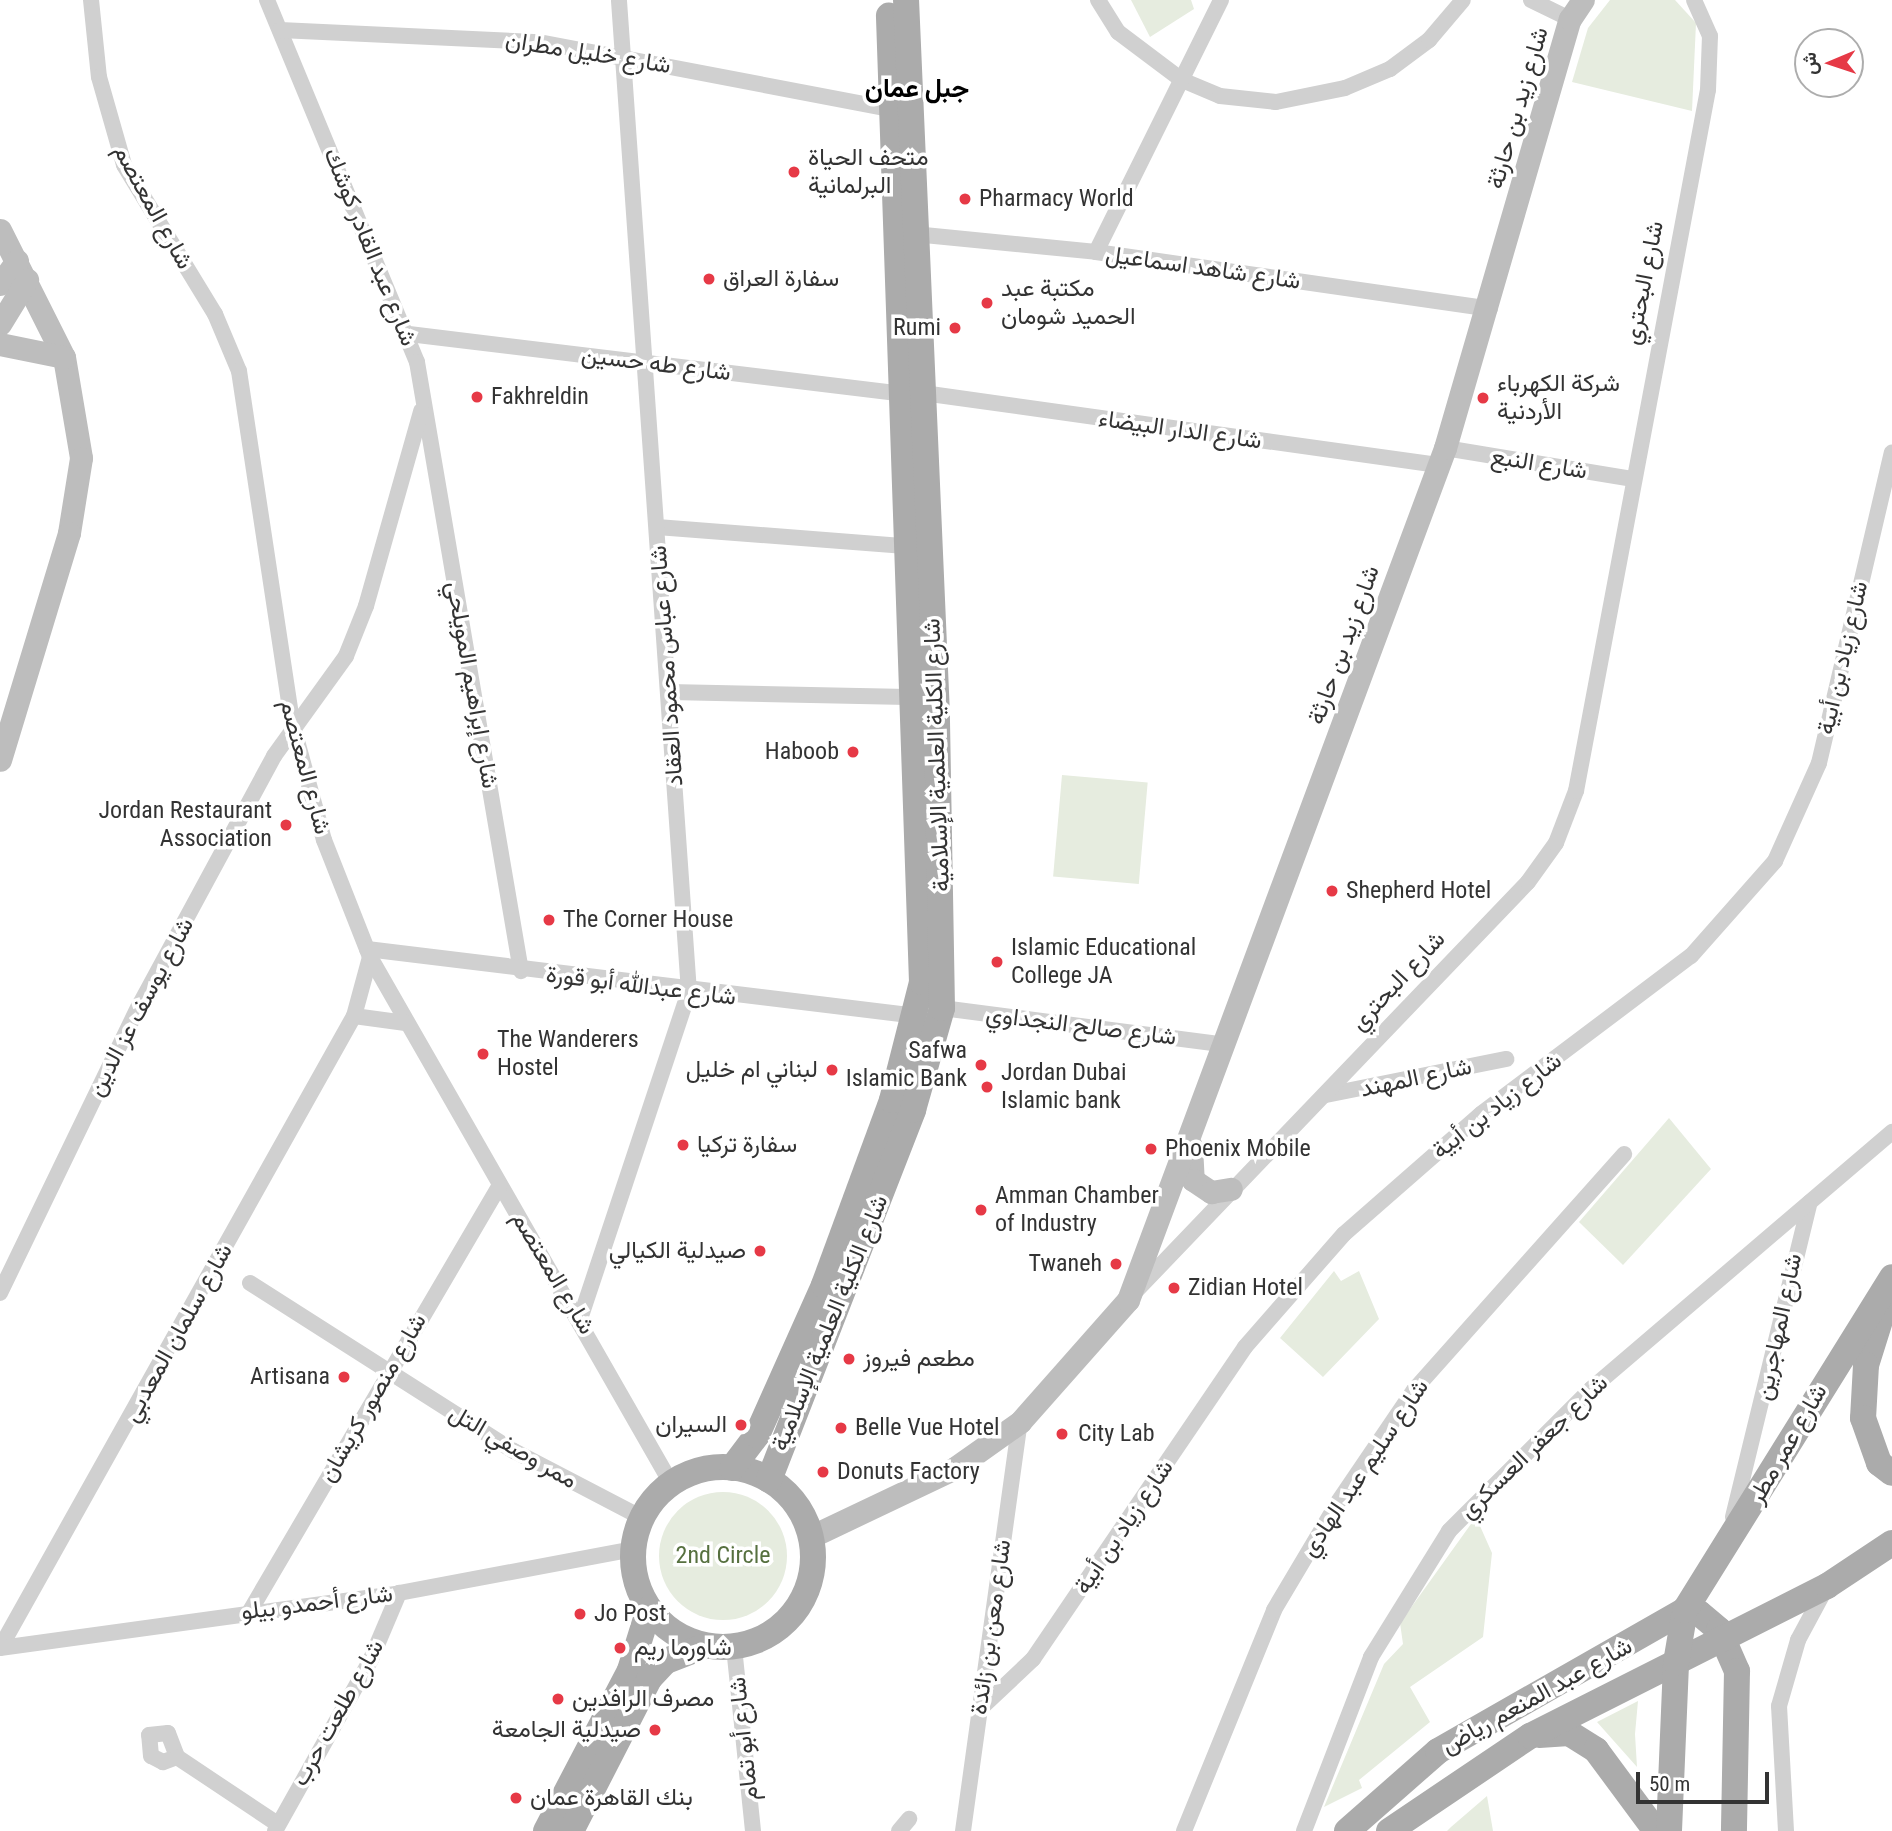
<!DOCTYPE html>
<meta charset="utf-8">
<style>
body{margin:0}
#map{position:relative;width:1892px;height:1831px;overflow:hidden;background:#fff;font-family:"Roboto Condensed",Vazirmatn,sans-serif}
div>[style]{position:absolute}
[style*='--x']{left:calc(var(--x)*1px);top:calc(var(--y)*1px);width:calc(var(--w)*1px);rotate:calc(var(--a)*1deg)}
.green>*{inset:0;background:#e6ecdf;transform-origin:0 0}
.round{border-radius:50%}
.street>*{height:16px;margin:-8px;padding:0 8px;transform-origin:8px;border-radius:8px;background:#d0d0d0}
.secondary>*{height:23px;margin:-11.5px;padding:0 11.5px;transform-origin:11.5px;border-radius:11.5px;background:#bdbdbd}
.primary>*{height:26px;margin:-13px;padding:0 13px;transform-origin:13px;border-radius:13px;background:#ababab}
.primary>.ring{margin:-13px;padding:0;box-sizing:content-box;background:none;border:26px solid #ababab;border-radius:50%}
.dots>*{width:19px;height:19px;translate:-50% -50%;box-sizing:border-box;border:4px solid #fff;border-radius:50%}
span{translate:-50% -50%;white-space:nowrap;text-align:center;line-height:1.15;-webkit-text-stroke:7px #fff;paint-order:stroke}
.street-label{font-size:24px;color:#333}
.poi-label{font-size:24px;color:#333}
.left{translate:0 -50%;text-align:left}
.right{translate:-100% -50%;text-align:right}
.park-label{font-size:24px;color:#56703f}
.neighbourhood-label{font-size:26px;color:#000;font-weight:700}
.north{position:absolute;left:1794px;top:28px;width:70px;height:70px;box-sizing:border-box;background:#fff;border:2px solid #adadad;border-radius:50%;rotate:268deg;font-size:19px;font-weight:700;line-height:28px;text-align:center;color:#333}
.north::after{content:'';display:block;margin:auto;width:24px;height:32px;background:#e63946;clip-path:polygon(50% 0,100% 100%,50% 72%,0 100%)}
.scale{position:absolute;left:1636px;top:1772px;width:133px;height:32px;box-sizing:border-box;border:4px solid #333;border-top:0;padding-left:9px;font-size:21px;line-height:24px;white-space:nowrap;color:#333;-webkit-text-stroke:5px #fff;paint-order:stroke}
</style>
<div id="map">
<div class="green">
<i style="clip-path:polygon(1131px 0,1191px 0,1194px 9px,1150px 37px)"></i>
<i style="clip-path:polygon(1610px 0,1675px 0,1696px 23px,1692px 111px,1572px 82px,1588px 28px)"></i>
<i style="left:1062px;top:775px;width:86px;height:102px;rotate:5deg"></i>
<i style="clip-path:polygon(1669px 1118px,1711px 1169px,1623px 1265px,1579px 1222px)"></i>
<i style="clip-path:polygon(1334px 1271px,1341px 1281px,1359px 1271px,1379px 1319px,1323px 1377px,1280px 1338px)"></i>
<i class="round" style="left:659px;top:1492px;width:128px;height:128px"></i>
<i style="clip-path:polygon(1476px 1517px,1492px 1553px,1483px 1637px,1410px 1687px,1430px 1722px,1359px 1780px,1362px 1788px,1324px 1807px,1384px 1664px,1403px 1644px,1400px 1623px)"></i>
<i style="clip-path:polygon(1638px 1701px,1635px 1734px,1637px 1767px,1597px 1722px)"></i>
<i style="clip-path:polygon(1487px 1796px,1493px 1831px,1447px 1831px,1451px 1827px)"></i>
</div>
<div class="street">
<i style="--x:91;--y:0;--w:77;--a:84.1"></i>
<i style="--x:99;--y:77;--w:91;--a:74.1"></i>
<i style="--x:124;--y:165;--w:175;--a:58.6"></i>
<i style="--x:215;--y:314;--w:62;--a:67.2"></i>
<i style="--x:239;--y:371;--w:359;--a:81.4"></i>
<i style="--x:293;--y:726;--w:118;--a:74.8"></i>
<i style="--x:324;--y:840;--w:126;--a:68.5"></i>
<i style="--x:370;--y:957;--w:606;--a:60.22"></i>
<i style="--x:267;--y:0;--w:392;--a:67.5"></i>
<i style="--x:417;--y:362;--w:618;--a:80.31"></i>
<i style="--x:1098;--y:0;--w:38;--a:58"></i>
<i style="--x:1118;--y:32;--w:80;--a:36.9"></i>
<i style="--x:1182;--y:80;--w:41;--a:22.8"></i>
<i style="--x:1220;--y:96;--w:56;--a:6.1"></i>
<i style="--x:1276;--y:102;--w:70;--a:-11.5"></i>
<i style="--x:1345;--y:88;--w:49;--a:-22.9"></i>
<i style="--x:1390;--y:69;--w:49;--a:-36.6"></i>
<i style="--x:1429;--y:40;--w:52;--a:-49.6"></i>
<i style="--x:1531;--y:0;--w:43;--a:26"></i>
<i style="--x:280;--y:30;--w:259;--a:2.7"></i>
<i style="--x:539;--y:42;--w:358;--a:10.8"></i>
<i style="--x:914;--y:234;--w:183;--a:5.6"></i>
<i style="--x:1096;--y:252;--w:398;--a:8.2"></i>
<i style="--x:1096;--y:252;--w:281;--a:-63.6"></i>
<i style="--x:409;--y:334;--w:498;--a:6.9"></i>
<i style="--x:923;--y:393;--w:520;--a:7.96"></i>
<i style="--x:1445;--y:448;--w:191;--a:9.4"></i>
<i style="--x:657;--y:527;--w:249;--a:4.4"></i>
<i style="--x:669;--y:692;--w:239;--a:1.2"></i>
<i style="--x:367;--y:949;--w:554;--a:6.95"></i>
<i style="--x:942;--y:1008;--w:281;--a:7.4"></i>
<i style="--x:354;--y:1016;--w:52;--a:7.7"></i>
<i style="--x:1326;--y:1095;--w:184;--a:-11.3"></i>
<i style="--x:250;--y:1283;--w:313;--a:32.5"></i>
<i style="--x:514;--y:1451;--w:144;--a:27.6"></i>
<i style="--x:0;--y:1293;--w:321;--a:-64.2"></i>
<i style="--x:140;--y:1004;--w:282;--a:-61.6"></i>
<i style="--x:274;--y:756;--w:123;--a:-54.2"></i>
<i style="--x:346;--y:656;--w:54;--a:-68.2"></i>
<i style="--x:366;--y:606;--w:203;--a:-74.2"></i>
<i style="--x:1134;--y:1293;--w:569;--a:-46.21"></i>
<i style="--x:1528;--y:882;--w:48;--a:-54.3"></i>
<i style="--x:1556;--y:843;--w:56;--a:-69"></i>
<i style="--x:1576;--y:791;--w:713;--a:-79.34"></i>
<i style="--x:1708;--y:90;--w:54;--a:-87.9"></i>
<i style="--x:1710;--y:36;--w:39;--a:-114"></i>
<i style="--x:581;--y:1316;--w:342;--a:-71.6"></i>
<i style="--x:689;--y:992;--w:994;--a:-94.04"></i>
<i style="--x:1733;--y:1517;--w:324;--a:-76.3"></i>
<i style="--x:250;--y:1611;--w:493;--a:-59.6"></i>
<i style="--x:734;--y:1647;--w:185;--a:84.1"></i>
<i style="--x:0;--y:1648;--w:724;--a:-60.75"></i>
<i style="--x:354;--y:1016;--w:61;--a:-74.8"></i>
<i style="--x:0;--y:1648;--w:403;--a:-7.8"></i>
<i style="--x:399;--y:1593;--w:238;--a:-10.6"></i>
<i style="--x:980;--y:1709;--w:73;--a:-43.3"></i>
<i style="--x:1033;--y:1659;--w:377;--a:-55.8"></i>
<i style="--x:1245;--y:1347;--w:150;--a:-48.8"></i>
<i style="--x:1344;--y:1234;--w:182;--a:-41.2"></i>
<i style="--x:1481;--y:1114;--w:263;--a:-37"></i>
<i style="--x:1691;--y:956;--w:127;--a:-48.5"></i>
<i style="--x:1775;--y:861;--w:107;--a:-65.8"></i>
<i style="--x:1819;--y:763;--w:319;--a:-76.8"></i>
<i style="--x:177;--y:1757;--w:15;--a:160"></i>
<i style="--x:163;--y:1762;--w:13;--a:-153"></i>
<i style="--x:151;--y:1756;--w:21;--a:-95"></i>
<i style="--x:149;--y:1735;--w:19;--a:-6"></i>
<i style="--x:168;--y:1733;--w:26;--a:69"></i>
<i style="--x:177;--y:1757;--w:119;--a:33.7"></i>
<i style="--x:275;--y:1831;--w:197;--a:-60.8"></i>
<i style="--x:371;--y:1659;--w:72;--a:-67"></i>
<i style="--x:899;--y:1831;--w:16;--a:-50"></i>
<i style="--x:963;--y:1831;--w:413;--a:-82.1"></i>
<i style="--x:1184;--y:1831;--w:239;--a:-67.8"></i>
<i style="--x:1274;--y:1610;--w:126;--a:-59.3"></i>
<i style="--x:1338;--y:1502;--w:135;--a:-55.8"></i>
<i style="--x:1414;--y:1390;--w:316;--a:-48.3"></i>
<i style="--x:1304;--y:1831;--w:186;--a:-68.9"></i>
<i style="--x:1371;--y:1657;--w:148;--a:-58.2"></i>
<i style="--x:1449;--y:1531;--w:201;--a:-45"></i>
<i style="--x:1591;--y:1389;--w:396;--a:-40.5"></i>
<i style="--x:1786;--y:1831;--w:125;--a:-93.2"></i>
<i style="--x:1779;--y:1706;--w:69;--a:-73.9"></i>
<i style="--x:1798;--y:1640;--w:59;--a:-61.7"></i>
</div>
<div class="secondary">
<i style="--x:0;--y:230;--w:142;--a:63.3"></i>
<i style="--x:64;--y:357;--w:102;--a:80.4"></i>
<i style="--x:81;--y:458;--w:76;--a:99.1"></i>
<i style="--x:69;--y:533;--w:237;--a:106.9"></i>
<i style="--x:0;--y:284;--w:29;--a:-54"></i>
<i style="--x:0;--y:324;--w:52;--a:-58.5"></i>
<i style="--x:0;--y:344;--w:65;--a:11.5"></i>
<i style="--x:1191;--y:1146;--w:34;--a:87"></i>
<i style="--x:1193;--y:1180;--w:22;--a:34"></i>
<i style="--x:1211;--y:1192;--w:20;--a:-9"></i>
<i style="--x:810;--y:1537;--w:161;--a:-25.4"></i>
<i style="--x:955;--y:1468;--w:80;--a:-35.3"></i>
<i style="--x:1020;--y:1422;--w:163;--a:-48.5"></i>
<i style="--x:1128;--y:1300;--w:909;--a:-69.59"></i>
<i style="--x:1445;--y:448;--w:447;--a:-73.8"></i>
<i style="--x:1570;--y:19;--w:23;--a:-56"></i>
</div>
<div class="primary">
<i style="--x:1884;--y:1308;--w:60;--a:107.5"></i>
<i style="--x:1866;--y:1365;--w:53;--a:93.2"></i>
<i style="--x:1863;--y:1418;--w:48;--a:70.4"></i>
<i style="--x:1879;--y:1463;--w:16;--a:38"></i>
<i class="ring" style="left:633px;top:1467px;width:154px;height:154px"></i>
<i style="--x:732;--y:1468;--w:41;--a:-52.9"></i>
<i style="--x:757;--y:1435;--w:164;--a:-65.9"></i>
<i style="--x:824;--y:1285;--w:197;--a:-69.8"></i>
<i style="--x:892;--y:1100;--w:122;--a:-75.7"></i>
<i style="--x:922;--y:982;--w:967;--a:-91.96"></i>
<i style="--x:769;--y:1480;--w:397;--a:-68.7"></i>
<i style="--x:913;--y:1110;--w:106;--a:-74.1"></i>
<i style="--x:942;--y:1008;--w:293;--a:-91"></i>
<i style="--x:937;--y:715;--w:716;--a:-92.48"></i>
<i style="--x:1539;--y:1735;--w:30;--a:-4"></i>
<i style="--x:1569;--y:1733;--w:32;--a:32"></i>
<i style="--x:1596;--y:1750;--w:101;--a:53.5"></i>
<i style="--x:546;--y:1831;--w:182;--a:-62.4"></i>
<i style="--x:630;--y:1670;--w:64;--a:-72.7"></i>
<i style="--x:571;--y:1831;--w:171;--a:-62.8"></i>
<i style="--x:649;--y:1679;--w:25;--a:-47"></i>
<i style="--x:666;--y:1661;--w:42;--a:-21"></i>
<i style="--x:1347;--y:1831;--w:121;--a:-41.3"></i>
<i style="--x:1438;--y:1751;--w:284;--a:-29.7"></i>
<i style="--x:1685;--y:1610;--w:14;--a:12"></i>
<i style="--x:1699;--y:1613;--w:26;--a:40"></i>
<i style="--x:1719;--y:1630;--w:45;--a:66.3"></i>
<i style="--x:1737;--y:1671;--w:160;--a:91.1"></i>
<i style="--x:1389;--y:1831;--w:170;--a:-34"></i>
<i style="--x:1530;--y:1736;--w:333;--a:-26.8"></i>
<i style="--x:1827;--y:1586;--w:78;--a:-33.5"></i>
<i style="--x:1669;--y:1831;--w:168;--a:-87.6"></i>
<i style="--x:1676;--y:1663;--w:54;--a:-80.4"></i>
<i style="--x:1685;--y:1610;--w:392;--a:-58.1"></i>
</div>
<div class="dots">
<i style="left:794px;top:172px;background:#e63946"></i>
<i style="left:965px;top:199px;background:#e63946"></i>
<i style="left:709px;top:279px;background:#e63946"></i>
<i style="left:987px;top:303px;background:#e63946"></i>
<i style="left:955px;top:328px;background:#e63946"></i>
<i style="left:477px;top:397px;background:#e63946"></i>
<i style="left:1483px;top:398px;background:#e63946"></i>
<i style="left:853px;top:752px;background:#e63946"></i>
<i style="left:286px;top:825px;background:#e63946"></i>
<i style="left:1332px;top:891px;background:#e63946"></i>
<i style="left:549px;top:920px;background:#e63946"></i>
<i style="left:997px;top:962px;background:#e63946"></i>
<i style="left:483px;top:1054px;background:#e63946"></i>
<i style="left:981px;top:1065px;background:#e63946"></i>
<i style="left:832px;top:1070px;background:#e63946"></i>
<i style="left:987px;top:1087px;background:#e63946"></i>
<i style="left:683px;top:1145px;background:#e63946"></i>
<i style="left:1151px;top:1149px;background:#e63946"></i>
<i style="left:981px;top:1210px;background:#e63946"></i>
<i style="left:760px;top:1251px;background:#e63946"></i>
<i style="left:1116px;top:1264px;background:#e63946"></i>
<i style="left:1174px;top:1288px;background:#e63946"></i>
<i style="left:849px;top:1359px;background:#e63946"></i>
<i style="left:344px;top:1377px;background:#e63946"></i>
<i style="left:741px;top:1425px;background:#e63946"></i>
<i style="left:841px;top:1428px;background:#e63946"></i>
<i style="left:1062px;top:1434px;background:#e63946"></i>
<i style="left:823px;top:1472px;background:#e63946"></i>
<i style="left:580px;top:1614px;background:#e63946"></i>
<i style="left:620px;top:1648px;background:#e63946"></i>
<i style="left:558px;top:1699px;background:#e63946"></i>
<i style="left:655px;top:1730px;background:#e63946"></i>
<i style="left:516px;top:1798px;background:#e63946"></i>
</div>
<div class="street-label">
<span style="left:588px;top:53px;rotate:9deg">شارع خليل مطران</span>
<span style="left:1518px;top:108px;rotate:-74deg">شارع زيد بن حارثة</span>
<span style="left:153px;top:207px;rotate:61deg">شارع المعتصم</span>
<span style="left:370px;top:247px;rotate:68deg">شارع عبد القادر كوشك</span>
<span style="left:1203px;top:268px;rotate:8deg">شارع شاهد اسماعيل</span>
<span style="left:1644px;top:283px;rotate:-79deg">شارع البحتري</span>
<span style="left:656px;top:364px;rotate:7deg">شارع طه حسين</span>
<span style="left:1180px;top:430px;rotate:8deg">شارع الدار البيضاء</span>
<span style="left:1539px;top:464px;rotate:9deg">شارع النبع</span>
<span style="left:1344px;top:645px;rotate:-70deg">شارع زيد بن حارثة</span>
<span style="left:1843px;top:658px;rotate:-77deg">شارع زياد بن أبية</span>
<span style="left:667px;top:666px;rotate:-94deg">شارع عباس محمود العقاد</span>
<span style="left:472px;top:685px;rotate:80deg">شارع إبراهيم المويلحي</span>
<span style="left:937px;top:755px;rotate:-92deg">شارع الكلية العلمية الإسلامية</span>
<span style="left:305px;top:767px;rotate:75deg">شارع المعتصم</span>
<span style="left:1398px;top:981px;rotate:-47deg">شارع البحتري</span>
<span style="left:641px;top:986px;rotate:7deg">شارع عبدالله أبو قورة</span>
<span style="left:141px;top:1007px;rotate:-62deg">شارع يوسف عز الدين</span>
<span style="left:1081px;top:1026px;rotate:7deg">شارع صالح النجداوي</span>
<span style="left:1416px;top:1078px;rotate:-12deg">شارع المهند</span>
<span style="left:1497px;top:1106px;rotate:-38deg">شارع زياد بن أبية</span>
<span style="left:553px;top:1273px;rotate:59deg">شارع المعتصم</span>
<span style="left:830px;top:1323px;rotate:-68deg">شارع الكلية العلمية الإسلامية</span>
<span style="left:1779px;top:1327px;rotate:-78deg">شارع المهاجرين</span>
<span style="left:178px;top:1333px;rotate:-61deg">شارع سلمان المعدبي</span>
<span style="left:373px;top:1398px;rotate:-60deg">شارع منصور كريشان</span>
<span style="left:1788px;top:1444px;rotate:-60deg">شارع عمر مطر</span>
<span style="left:513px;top:1447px;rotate:30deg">ممر وصفي التل</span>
<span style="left:1534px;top:1447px;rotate:-44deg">شارع جعفر العسكري</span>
<span style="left:1365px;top:1468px;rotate:-56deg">شارع سليم عبد الهادي</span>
<span style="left:1124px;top:1527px;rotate:-56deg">شارع زياد بن أبية</span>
<span style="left:317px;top:1603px;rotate:-7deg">شارع أحمدو بيلو</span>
<span style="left:991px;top:1627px;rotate:-82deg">شارع معن بن زائدة</span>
<span style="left:1537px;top:1696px;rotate:-29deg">شارع عبد المنعم رياض</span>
<span style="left:338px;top:1713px;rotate:-61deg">شارع طلعت حرب</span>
<span style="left:744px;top:1739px;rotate:-96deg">شارع أبو تمام</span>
</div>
<div class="poi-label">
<span class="left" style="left:808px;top:172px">متحف الحياة<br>البرلمانية</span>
<span class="left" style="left:979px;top:199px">Pharmacy World</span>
<span class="left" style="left:723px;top:279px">سفارة العراق</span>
<span class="left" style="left:1001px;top:303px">مكتبة عبد<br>الحميد شومان</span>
<span class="right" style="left:941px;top:328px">Rumi</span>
<span class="left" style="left:1497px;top:398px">شركة الكهرباء<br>الأردنية</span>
<span class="left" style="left:491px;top:397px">Fakhreldin</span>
<span class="right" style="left:839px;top:752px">Haboob</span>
<span class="right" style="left:272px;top:825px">Jordan Restaurant<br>Association</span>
<span class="left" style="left:1346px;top:891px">Shepherd Hotel</span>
<span class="left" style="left:563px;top:920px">The Corner House</span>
<span class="left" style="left:1011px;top:962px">Islamic Educational<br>College JA</span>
<span class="left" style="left:497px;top:1054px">The Wanderers<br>Hostel</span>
<span class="right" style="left:967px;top:1065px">Safwa<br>Islamic Bank</span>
<span class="right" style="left:818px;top:1070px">لبناني ام خليل</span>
<span class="left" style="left:1001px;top:1087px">Jordan Dubai<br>Islamic bank</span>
<span class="left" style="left:697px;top:1145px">سفارة تركيا</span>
<span class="left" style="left:1165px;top:1149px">Phoenix Mobile</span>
<span class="left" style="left:995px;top:1210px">Amman Chamber<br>of Industry</span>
<span class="right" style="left:746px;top:1251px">صيدلية الكيالي</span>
<span class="right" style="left:1102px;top:1264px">Twaneh</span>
<span class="left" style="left:1188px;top:1288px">Zidian Hotel</span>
<span class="left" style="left:863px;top:1359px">مطعم فيروز</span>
<span class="right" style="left:330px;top:1377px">Artisana</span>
<span class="right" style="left:727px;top:1425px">السيران</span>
<span class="left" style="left:855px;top:1428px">Belle Vue Hotel</span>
<span class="left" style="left:1078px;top:1434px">City Lab</span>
<span class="left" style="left:837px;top:1472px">Donuts Factory</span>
<span class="left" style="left:594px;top:1614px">Jo Post</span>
<span class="left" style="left:634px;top:1648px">شاورما ريم</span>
<span class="left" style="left:572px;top:1699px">مصرف الرافدين</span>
<span class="right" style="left:641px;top:1730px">صيدلية الجامعة</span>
<span class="left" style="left:530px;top:1798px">بنك القاهرة عمان</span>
</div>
<div class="park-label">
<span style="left:723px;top:1556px">2nd Circle</span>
</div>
<div class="neighbourhood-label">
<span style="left:917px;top:89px">جبل عمان</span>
</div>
<div class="north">ش</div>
<div class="scale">50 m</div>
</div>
